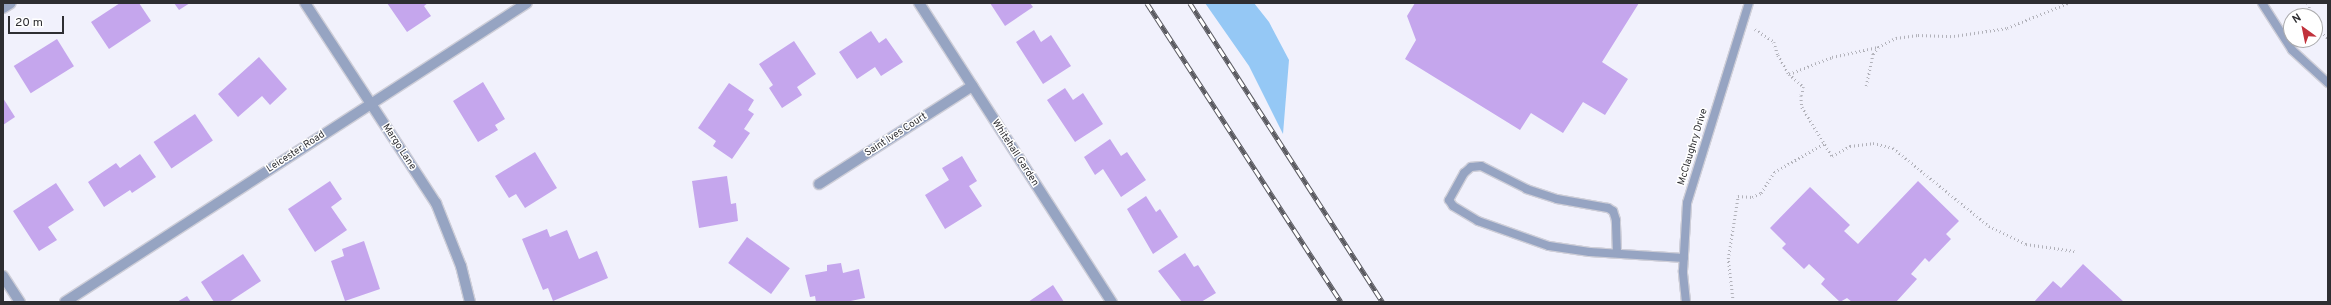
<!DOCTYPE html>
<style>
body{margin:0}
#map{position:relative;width:2331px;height:305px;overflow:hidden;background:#f1f1fc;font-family:Overpass,sans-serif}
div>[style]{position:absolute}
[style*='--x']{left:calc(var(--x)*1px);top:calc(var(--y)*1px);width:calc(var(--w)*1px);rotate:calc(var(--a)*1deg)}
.water>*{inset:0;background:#95c8f5}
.building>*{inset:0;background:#c5a6ed;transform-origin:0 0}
.path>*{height:2.5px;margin-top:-1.25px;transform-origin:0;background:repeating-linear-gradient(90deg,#b2b2ba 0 1px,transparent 0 4px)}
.roads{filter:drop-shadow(1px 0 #ceced8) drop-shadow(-1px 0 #ceced8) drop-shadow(0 1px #ceced8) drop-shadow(0 -1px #ceced8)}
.service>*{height:8px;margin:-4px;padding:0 4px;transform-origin:4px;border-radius:4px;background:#96a4c2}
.minor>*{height:10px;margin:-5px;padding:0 5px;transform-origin:5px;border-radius:5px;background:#96a4c2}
.rail>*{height:4.5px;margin-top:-2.25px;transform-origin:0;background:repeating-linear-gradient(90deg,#fff 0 9px,#5a5a60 0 18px);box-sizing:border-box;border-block:1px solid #5a5a60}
span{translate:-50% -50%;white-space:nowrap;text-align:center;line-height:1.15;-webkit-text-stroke:3px #fff;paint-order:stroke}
.street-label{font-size:10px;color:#2e2e32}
.frame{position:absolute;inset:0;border:4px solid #2e2e32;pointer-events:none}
.north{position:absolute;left:2283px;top:8px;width:40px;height:40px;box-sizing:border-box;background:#fff;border:1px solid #ababad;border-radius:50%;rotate:327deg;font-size:11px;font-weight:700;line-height:16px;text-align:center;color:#2e2e32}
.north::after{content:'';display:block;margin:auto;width:14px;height:18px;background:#c1313c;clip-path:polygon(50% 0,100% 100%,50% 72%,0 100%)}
.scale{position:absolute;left:8px;top:16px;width:56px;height:18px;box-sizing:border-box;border:2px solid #2e2e32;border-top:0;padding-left:5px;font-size:12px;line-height:14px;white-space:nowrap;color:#2e2e32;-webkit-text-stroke:3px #fff;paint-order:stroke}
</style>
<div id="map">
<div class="water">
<i style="clip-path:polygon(1205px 3px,1254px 3px,1269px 22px,1289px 60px,1283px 134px,1249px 66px)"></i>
</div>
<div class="building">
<i style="clip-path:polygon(120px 3px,139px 3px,151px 21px,109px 49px,91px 22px)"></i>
<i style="clip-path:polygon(174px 3px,190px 3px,179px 10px)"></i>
<i style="clip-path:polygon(387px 3px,428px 3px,424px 6px,431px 16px,407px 32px)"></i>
<i style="clip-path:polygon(990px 3px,1030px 3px,1033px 7px,1005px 26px)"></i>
<i style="clip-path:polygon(1415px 3px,1639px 3px,1602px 62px,1628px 79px,1605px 115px,1583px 102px,1563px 133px,1531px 113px,1520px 130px,1405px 59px,1416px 40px,1407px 16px)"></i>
<i style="clip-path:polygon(1034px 30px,1041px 42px,1051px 35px,1071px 66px,1043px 84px,1016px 42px)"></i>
<i style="clip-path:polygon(871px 31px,879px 43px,886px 38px,903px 62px,881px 76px,875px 67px,857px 79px,839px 52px)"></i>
<i style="left:57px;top:39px;width:32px;height:51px;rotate:58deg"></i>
<i style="clip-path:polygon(794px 41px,816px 74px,797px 87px,802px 95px,782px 108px,769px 88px,773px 85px,759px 64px)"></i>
<i style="clip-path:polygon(259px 57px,287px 89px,270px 105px,262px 96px,238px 117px,218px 94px)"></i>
<i style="clip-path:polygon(483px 82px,505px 119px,495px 125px,498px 130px,478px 142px,453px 101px)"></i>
<i style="clip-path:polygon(729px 83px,754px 100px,748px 110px,754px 114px,744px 129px,750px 133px,732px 159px,713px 146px,716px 141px,698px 128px)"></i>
<i style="clip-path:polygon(1065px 88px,1073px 100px,1083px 93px,1103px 124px,1075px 142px,1047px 100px)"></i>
<i style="clip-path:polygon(3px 98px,15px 117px,3px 125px)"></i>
<i style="left:195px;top:114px;width:32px;height:50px;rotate:56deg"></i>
<i style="clip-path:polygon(1110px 139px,1121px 156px,1127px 152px,1146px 180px,1121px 197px,1103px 169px,1095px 175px,1084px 157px)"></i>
<i style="clip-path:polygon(535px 152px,557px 188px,525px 208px,516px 194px,509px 198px,495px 176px)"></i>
<i style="clip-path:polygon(140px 154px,156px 177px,132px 193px,130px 190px,104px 207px,88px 182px,116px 163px,120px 168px)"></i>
<i style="clip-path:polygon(962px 156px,977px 181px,969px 186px,982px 206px,945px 229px,925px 195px,949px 180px,942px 168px)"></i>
<i style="clip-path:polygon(727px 176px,731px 204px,736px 203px,738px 221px,699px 228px,692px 181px)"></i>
<i style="clip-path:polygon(330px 181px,342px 199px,331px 207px,347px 230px,315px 252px,288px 209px)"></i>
<i style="clip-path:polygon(1918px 181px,1959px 221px,1946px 234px,1951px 239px,1929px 262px,1925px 258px,1911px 274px,1917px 279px,1896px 302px,1852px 302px,1847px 298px,1840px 302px,1821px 284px,1825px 279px,1809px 264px,1804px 269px,1782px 248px,1786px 244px,1770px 228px,1810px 187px,1850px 225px,1844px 231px,1858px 244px)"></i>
<i style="clip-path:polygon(56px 183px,74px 210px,48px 227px,57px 240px,39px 251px,13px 211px)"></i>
<i style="clip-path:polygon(1146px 196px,1156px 212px,1160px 209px,1178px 237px,1153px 254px,1127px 209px)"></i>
<i style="clip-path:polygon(547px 229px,550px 237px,567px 230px,579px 259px,597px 251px,608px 278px,553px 301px,548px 288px,543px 290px,522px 239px)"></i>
<i style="left:747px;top:237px;width:53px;height:32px;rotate:36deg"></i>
<i style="clip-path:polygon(364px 241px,380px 289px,345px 301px,331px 261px,344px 256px,342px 249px)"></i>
<i style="clip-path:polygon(1185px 253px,1194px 267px,1198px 265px,1216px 293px,1201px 302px,1182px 302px,1158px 271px)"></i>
<i style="clip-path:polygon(243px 254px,261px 281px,229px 302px,214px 302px,201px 282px)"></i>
<i style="clip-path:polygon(841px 263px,843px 273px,859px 269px,865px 298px,846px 302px,816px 302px,815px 296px,810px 297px,805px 275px,827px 271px,827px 265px)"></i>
<i style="clip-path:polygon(2083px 264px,2124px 302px,2034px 302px,2053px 281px,2061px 288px)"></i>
<i style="clip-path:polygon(1053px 285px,1064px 302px,1028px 302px)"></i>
<i style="clip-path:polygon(187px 296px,191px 302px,177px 302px)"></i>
</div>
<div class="path">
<i style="--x:2308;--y:3;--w:14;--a:73"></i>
<i style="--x:2315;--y:26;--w:18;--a:43"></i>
<i style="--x:1755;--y:29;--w:23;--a:34"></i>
<i style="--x:1774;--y:42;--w:14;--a:73"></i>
<i style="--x:1778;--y:55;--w:22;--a:60"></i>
<i style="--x:1789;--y:74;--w:20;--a:41"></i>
<i style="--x:1804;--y:87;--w:9;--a:108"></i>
<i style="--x:1801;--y:96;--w:11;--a:85"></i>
<i style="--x:1802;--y:107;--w:57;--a:58.5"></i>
<i style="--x:1832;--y:156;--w:21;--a:-29"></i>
<i style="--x:1850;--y:146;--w:23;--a:-7"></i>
<i style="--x:1873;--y:143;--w:21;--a:14"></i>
<i style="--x:1893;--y:148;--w:124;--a:39.1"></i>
<i style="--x:1989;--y:226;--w:41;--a:25.9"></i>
<i style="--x:2026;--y:244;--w:49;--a:8.3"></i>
<i style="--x:1789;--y:74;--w:46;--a:-21.6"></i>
<i style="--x:1832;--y:57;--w:47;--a:-12.3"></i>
<i style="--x:1866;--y:86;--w:33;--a:-78"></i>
<i style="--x:1873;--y:54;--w:9;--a:-54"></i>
<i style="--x:1878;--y:47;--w:20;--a:-27"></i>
<i style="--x:1896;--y:38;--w:22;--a:-8"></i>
<i style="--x:1918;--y:35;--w:36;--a:2"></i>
<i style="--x:1954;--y:36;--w:54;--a:-8.6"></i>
<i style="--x:2007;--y:28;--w:66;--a:-22.3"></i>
<i style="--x:1733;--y:302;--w:43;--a:-96.6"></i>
<i style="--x:1728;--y:259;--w:64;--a:-81"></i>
<i style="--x:1738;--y:196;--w:14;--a:4"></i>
<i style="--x:1752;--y:197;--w:10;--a:-24"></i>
<i style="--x:1761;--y:193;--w:25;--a:-58"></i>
<i style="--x:1774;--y:172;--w:59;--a:-29.6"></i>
</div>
<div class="roads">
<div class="service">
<i style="--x:2262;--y:3;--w:56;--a:57.4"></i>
<i style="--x:2292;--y:50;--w:49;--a:42.5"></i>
<i style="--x:1617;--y:253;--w:33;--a:-92"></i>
<i style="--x:1616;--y:220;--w:9;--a:-108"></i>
<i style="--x:1613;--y:211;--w:6;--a:-149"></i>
<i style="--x:1608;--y:208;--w:52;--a:-170"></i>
<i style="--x:1557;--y:199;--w:32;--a:-162"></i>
<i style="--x:1527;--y:189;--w:51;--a:-153.4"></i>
<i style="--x:1481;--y:166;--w:10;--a:174"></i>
<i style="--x:1471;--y:167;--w:9;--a:139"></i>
<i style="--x:1464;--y:173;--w:31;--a:119"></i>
<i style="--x:1449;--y:200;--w:7;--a:56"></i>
<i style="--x:1453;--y:206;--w:29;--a:31"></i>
<i style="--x:1478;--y:221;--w:75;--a:19.4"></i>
<i style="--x:1549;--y:246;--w:41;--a:8.3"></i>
<i style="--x:1590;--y:252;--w:94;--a:3.7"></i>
<i style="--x:1686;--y:302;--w:31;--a:-96"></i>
<i style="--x:1683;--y:271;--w:68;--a:-86.6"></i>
<i style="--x:1687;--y:203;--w:209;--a:-72.8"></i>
</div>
<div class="minor">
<i style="--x:305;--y:3;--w:239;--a:56.8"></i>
<i style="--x:436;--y:203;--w:68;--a:68.4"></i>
<i style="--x:461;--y:266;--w:37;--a:76"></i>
<i style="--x:919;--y:3;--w:356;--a:57.2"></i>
<i style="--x:3;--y:8;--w:9;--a:-32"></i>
<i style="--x:819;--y:184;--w:182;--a:-32.6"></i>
<i style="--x:3;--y:276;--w:31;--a:57"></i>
<i style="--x:65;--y:302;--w:550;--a:-32.91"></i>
</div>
</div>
<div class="rail">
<i style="--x:1147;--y:3;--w:356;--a:57"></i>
<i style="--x:1190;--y:3;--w:356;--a:57.2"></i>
</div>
<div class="street-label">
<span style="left:896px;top:135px;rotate:-33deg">Saint Ives Court</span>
<span style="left:399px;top:147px;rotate:57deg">Margo Lane</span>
<span style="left:1693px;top:147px;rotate:-73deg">McClaughry Drive</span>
<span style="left:296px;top:152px;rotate:-33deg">Leicester Road</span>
<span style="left:1015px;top:153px;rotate:57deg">Whitehall Garden</span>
</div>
<div class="frame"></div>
<div class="north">N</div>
<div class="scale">20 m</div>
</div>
